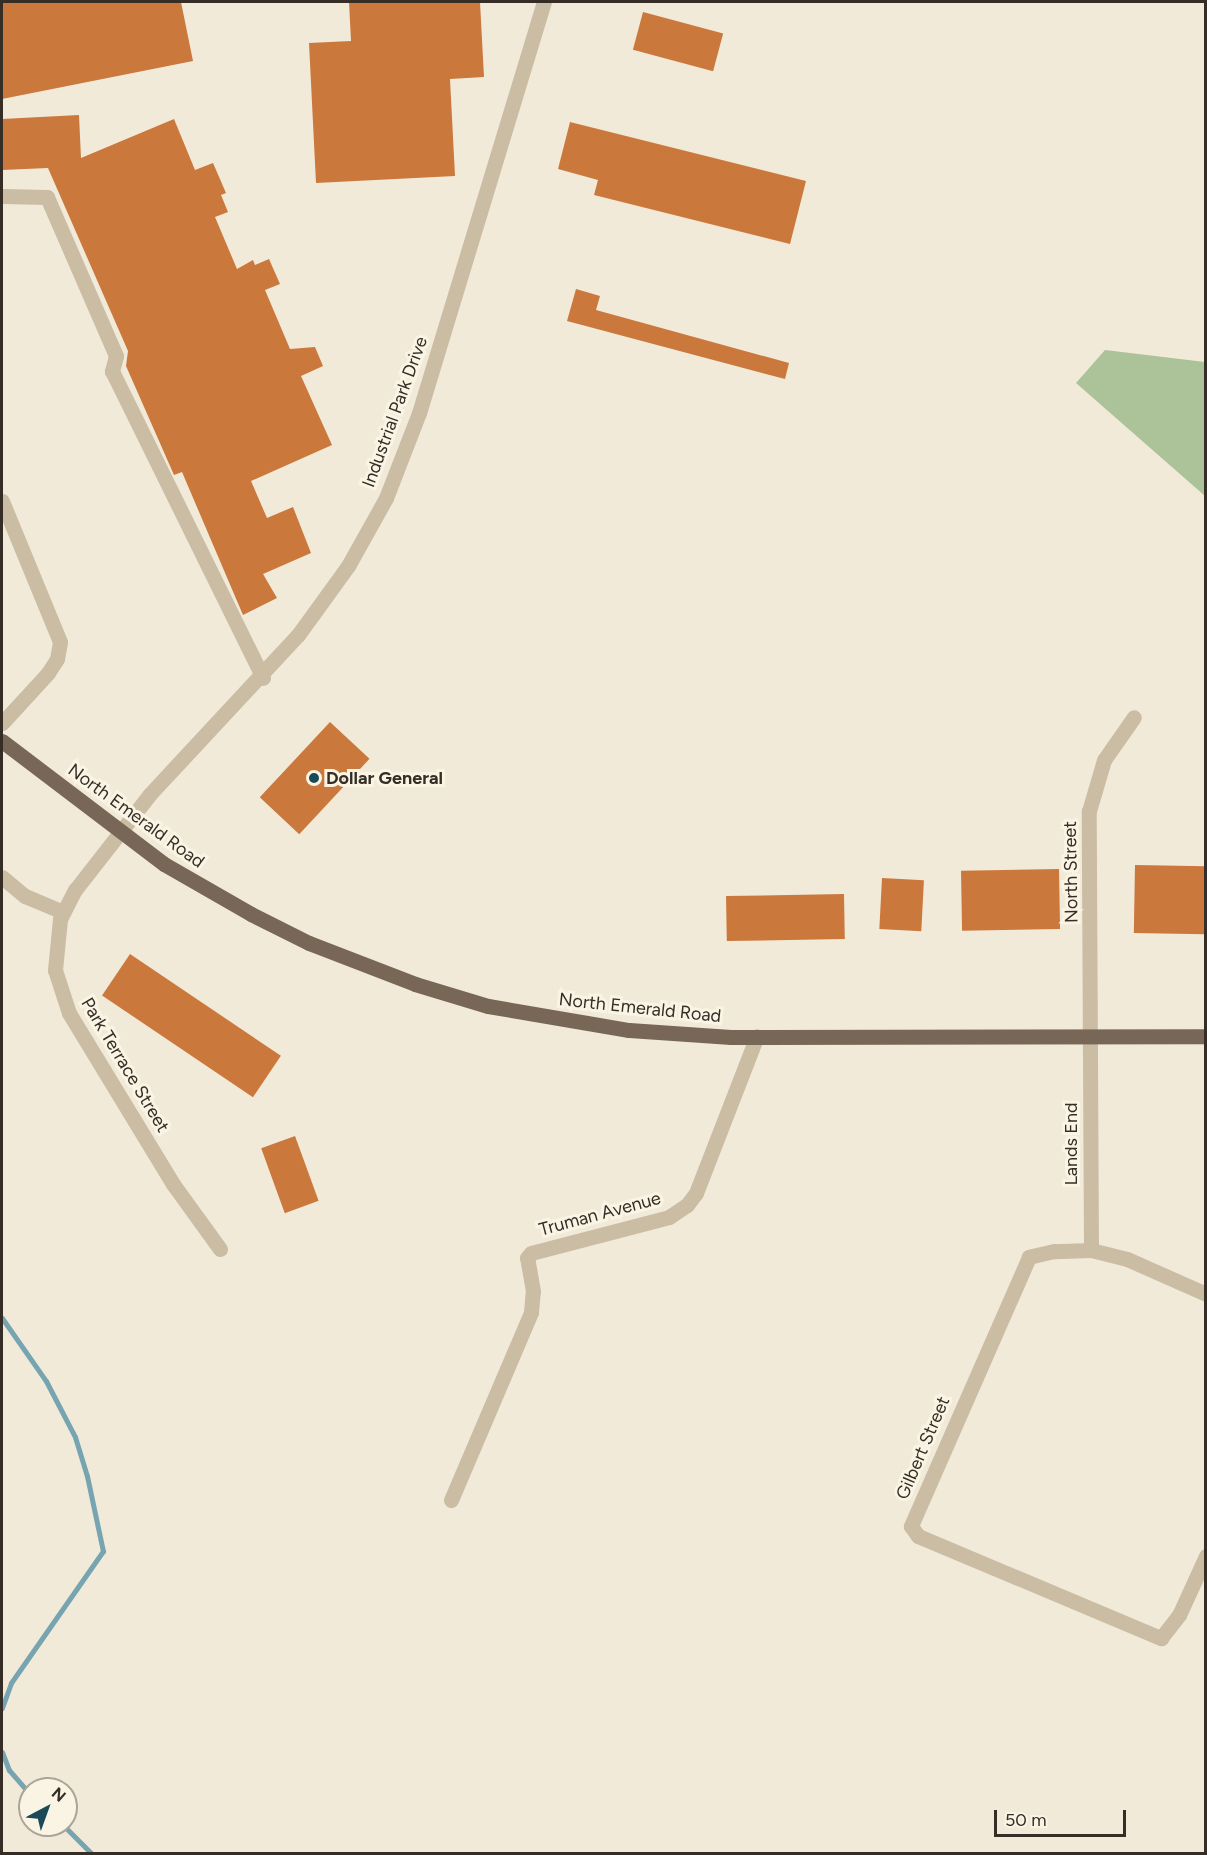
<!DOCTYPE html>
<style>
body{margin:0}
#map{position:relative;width:1207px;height:1855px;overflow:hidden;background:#f2ead8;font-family:Figtree,sans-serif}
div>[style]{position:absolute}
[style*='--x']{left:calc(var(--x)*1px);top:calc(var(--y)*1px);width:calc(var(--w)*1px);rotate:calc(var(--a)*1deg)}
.green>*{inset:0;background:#acc298}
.stream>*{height:5px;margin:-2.5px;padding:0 2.5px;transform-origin:2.5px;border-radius:2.5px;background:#76a4b0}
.building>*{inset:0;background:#cb783d;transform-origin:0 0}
.minor>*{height:15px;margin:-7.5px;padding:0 7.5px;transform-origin:7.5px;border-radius:7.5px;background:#cbbca4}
.major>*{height:15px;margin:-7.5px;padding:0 7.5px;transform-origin:7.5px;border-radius:7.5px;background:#786756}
.dots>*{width:16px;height:16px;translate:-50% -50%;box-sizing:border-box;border:3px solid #faf4e4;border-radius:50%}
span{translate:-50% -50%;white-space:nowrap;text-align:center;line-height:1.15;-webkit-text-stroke:6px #faf4e4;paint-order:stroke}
.street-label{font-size:18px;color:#352d26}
.poi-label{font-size:18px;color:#352d26;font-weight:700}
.left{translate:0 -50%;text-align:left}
.frame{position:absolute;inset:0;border:3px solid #352d26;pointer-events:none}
.north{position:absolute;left:18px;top:1777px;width:60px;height:60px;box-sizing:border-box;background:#faf4e4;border:2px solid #aba498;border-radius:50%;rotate:41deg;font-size:16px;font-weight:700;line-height:24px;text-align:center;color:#352d26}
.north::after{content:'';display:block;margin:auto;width:21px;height:27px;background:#1a4a58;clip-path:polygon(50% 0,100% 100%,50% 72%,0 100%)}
.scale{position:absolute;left:994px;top:1810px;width:132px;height:27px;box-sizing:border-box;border:3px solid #352d26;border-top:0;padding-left:8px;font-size:18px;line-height:21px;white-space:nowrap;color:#352d26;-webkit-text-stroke:4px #faf4e4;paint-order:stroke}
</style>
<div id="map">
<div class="green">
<i style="clip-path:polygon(1105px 350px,1205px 362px,1205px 496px,1076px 383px)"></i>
</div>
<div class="stream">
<i style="--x:2;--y:1318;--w:77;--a:55.1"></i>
<i style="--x:46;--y:1381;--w:63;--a:62.6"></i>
<i style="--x:75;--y:1437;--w:41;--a:72.9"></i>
<i style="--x:87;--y:1476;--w:77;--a:78"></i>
<i style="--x:103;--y:1551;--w:161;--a:124.9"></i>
<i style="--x:11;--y:1683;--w:27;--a:110"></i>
<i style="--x:2;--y:1752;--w:19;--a:69"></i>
<i style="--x:9;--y:1770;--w:32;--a:49"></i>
<i style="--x:63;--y:1825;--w:41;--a:45"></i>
</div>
<div class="building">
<i style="clip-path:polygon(2px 2px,181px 2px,193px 61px,2px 99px)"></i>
<i style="clip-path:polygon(349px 2px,480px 2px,484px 77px,450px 79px,455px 176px,316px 183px,309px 43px,351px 41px)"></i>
<i style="left:643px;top:12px;width:83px;height:39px;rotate:15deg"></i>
<i style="clip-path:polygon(79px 115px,81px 158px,174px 119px,195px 170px,213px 163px,226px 193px,221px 195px,228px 212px,215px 217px,237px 269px,253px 260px,255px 265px,269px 259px,280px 284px,265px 290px,290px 349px,315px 347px,323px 366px,301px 376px,332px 445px,251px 481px,267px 518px,293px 507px,311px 553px,263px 574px,277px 598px,243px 615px,182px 472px,174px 475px,126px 366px,128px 351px,48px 168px,2px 170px,2px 119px)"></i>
<i style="clip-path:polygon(570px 122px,806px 181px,790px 244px,594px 195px,598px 180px,558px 169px)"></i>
<i style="clip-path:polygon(576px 289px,600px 296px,596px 310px,789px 363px,785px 379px,567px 321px)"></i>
<i style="left:330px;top:722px;width:54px;height:103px;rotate:43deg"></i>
<i style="left:1135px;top:865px;width:71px;height:68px;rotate:1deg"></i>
<i style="left:1059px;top:869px;width:60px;height:98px;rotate:89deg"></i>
<i style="left:882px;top:878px;width:42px;height:51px;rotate:3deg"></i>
<i style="left:844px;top:894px;width:45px;height:118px;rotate:89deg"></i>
<i style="left:130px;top:954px;width:182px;height:50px;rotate:34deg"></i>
<i style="left:295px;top:1136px;width:69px;height:36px;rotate:70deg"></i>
</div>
<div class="minor">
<i style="--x:2;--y:196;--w:45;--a:1.3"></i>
<i style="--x:47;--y:197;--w:173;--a:66.5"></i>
<i style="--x:116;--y:356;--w:16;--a:105"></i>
<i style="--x:112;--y:371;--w:342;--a:63.8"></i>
<i style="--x:2;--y:501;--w:152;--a:67.6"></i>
<i style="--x:60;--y:642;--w:17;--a:100"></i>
<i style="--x:57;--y:659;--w:17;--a:123"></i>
<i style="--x:48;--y:673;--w:68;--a:132.6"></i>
<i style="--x:2;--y:877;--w:30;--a:40"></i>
<i style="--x:25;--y:896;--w:41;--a:22.8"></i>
<i style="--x:220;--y:1249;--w:80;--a:-125.9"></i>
<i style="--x:173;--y:1184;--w:200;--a:-121.3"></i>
<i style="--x:69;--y:1013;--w:45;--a:-108"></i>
<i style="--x:55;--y:970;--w:51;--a:-84.4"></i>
<i style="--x:60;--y:919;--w:33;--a:-63"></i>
<i style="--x:75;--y:890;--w:122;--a:-52"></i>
<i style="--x:150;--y:794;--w:217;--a:-47.1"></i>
<i style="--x:298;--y:635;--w:85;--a:-54.1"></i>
<i style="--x:348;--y:566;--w:78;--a:-60.8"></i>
<i style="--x:386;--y:498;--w:91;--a:-68.8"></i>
<i style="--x:419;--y:413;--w:430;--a:-73.1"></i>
<i style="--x:1091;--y:1250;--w:439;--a:-90.3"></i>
<i style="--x:1089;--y:811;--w:53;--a:-73.6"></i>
<i style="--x:1104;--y:760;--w:52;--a:-55.1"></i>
<i style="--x:1206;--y:1294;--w:86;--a:-156.1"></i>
<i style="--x:1127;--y:1259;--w:37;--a:-166"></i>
<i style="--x:1091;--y:1250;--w:37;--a:178"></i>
<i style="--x:1054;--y:1251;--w:26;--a:167"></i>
<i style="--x:1029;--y:1257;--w:294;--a:113.7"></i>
<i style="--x:911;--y:1526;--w:12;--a:55"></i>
<i style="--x:918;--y:1536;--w:264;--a:22.8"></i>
<i style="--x:1161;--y:1638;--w:29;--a:-52"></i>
<i style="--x:1179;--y:1615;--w:65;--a:-65.4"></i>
<i style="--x:451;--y:1500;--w:204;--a:-66.9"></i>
<i style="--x:531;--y:1312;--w:21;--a:-85"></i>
<i style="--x:533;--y:1291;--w:34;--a:-100"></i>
<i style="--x:527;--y:1258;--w:6;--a:-51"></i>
<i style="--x:531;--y:1253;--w:143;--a:-14.6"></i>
<i style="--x:669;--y:1217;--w:22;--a:-34"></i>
<i style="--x:687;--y:1205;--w:15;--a:-53"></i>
<i style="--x:696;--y:1193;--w:168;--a:-68.8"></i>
</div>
<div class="major">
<i style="--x:2;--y:741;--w:203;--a:37.2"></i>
<i style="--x:164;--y:864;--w:100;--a:29.9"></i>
<i style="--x:251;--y:914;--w:65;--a:26.6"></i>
<i style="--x:309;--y:943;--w:114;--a:21.1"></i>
<i style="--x:415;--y:984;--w:76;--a:16.8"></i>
<i style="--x:488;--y:1006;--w:143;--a:9.7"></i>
<i style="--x:629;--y:1030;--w:102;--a:3.9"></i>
<i style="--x:731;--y:1037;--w:475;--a:-0.1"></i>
</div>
<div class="dots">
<i style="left:314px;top:778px;background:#1a4a58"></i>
</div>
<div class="street-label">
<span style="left:395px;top:412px;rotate:-70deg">Industrial Park Drive</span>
<span style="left:136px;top:816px;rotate:36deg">North Emerald Road</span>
<span style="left:1071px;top:872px;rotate:-91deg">North Street</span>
<span style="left:640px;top:1008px;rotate:6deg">North Emerald Road</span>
<span style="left:125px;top:1065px;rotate:59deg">Park Terrace Street</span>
<span style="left:1071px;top:1144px;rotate:-90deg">Lands End</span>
<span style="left:600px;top:1214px;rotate:-15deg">Truman Avenue</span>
<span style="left:923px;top:1448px;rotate:-67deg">Gilbert Street</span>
</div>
<div class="poi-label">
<span class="left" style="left:326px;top:778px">Dollar General</span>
</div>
<div class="frame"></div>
<div class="north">N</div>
<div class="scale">50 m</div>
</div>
